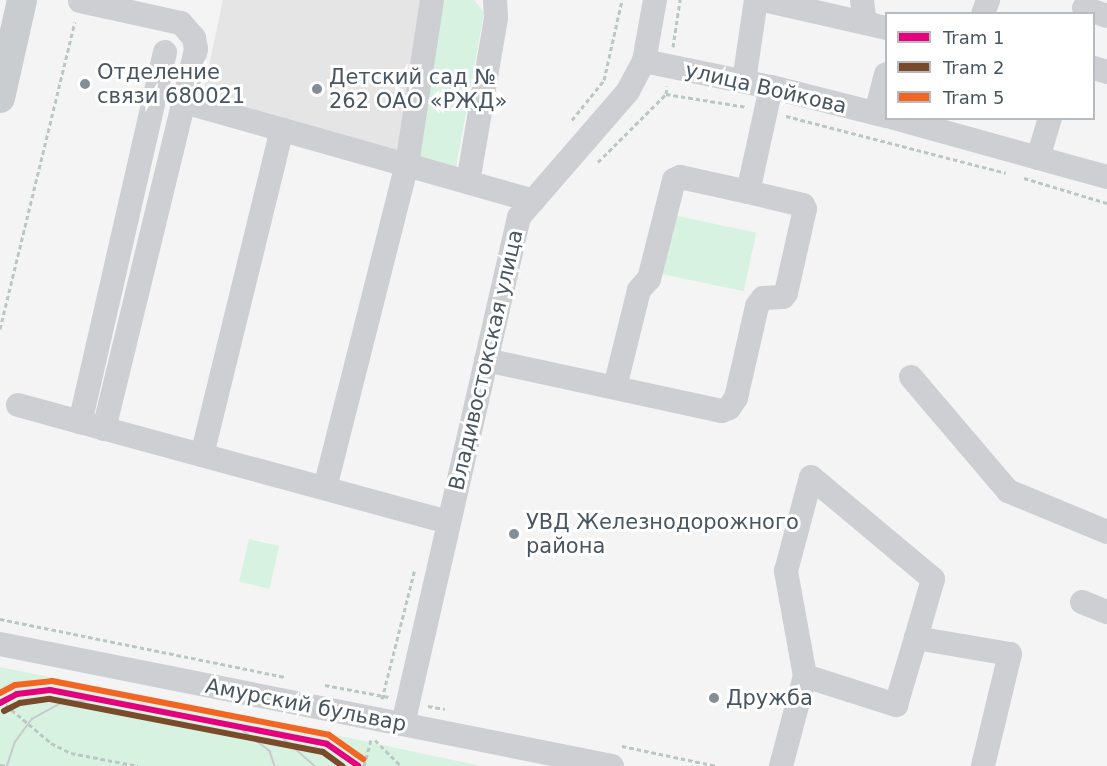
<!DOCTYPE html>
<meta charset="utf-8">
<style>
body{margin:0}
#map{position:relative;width:1107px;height:766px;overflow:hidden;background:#f4f4f4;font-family:"DejaVu Sans",sans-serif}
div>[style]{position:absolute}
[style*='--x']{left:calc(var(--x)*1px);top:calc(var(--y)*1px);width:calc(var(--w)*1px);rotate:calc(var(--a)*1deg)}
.education>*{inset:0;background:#e5e5e6}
.green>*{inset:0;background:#d8f2e2;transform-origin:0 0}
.path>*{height:3px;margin-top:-1.5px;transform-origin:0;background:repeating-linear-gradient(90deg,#bbc7c4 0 4.5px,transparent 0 7.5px)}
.minor>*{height:24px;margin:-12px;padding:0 12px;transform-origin:12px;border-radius:12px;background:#cdcfd2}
.major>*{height:30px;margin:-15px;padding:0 15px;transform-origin:15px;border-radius:15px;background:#cacdd0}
.tram>*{height:1.5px;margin:-0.75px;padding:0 0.75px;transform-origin:0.75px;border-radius:0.75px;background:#c9cacc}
.tram-1>*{height:6px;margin:-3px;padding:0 3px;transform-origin:3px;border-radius:3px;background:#e5007d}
.tram-2>*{height:6px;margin:-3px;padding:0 3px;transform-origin:3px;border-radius:3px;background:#7a4b2a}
.tram-3>*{height:6px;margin:-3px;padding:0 3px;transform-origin:3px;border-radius:3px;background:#f26522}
.dots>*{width:16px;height:16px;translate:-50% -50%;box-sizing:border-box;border:3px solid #fff;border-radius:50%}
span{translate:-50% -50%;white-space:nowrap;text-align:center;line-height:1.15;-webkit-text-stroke:6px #fff;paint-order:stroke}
.poi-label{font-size:21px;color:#495661}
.left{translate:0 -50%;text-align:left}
.street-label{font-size:21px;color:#495661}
.legend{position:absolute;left:885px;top:12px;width:210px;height:108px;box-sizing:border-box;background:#fff;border:2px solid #b6bbc0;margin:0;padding:8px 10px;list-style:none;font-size:18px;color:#495661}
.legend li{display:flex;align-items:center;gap:12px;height:30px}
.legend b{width:30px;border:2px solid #b6bbc0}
</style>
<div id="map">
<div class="education">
<i style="clip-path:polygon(223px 0,443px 0,420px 160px,201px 103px)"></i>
</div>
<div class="green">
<i style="clip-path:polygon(443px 0,474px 0,484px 13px,456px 168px,420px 160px)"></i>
<i style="left:673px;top:215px;width:85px;height:60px;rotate:12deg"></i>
<i style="left:249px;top:539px;width:31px;height:44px;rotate:13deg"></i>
<i style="clip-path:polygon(0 667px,359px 740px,481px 766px,0 766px)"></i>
</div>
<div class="path">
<i style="--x:673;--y:47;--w:48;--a:-81.5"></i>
<i style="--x:666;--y:94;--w:82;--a:9.1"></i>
<i style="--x:786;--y:116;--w:227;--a:14.5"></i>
<i style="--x:572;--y:120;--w:51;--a:-51.3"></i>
<i style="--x:604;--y:80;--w:82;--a:-77.3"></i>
<i style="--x:598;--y:162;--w:96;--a:-45"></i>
<i style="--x:666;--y:94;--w:8;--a:-83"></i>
<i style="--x:1024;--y:178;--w:87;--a:16.8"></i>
<i style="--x:0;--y:329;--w:316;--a:-76.3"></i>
<i style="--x:0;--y:619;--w:292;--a:11.5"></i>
<i style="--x:325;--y:685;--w:65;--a:10.6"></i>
<i style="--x:382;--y:699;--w:134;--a:-75.8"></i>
<i style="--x:0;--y:700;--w:67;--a:40.1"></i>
<i style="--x:51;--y:743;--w:22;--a:27"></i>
<i style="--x:71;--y:753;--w:68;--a:11"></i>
<i style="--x:428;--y:706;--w:17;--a:10"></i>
<i style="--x:375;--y:740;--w:37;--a:45"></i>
<i style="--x:622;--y:746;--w:97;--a:11.9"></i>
<i style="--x:0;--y:765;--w:7;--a:8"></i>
<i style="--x:364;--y:766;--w:28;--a:-75"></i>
</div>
<div class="minor">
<i style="--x:763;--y:0;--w:126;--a:12.8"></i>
<i style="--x:862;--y:0;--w:23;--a:83"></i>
<i style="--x:80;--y:1;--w:103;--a:12.3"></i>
<i style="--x:181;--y:23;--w:20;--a:49"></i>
<i style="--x:194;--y:38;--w:11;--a:80"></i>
<i style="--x:196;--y:49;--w:54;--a:102.8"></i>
<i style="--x:1084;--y:8;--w:24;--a:19"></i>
<i style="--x:983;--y:14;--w:15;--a:-70"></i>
<i style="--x:165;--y:52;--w:380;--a:102.9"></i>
<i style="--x:80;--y:422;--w:382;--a:15.2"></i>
<i style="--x:644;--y:61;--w:130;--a:11.6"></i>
<i style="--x:771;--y:87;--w:119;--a:14.2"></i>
<i style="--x:1094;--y:68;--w:14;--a:17"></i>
<i style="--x:744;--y:81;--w:82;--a:-81.6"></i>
<i style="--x:876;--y:113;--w:40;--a:-75.6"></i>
<i style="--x:894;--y:118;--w:221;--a:15.5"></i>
<i style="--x:1038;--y:158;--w:42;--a:-73.3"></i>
<i style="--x:468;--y:182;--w:166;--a:-80.3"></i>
<i style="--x:496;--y:18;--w:18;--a:-93"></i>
<i style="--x:486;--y:360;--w:241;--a:12.2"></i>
<i style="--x:722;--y:411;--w:8;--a:-23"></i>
<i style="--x:729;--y:408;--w:12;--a:-55"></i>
<i style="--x:736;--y:398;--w:94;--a:-77.1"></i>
<i style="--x:757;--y:306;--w:10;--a:-53"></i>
<i style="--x:763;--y:298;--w:20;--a:-3"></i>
<i style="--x:783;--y:297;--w:5;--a:-53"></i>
<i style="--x:786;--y:293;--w:86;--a:-77.3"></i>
<i style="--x:805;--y:209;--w:4;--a:-117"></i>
<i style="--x:803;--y:205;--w:57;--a:-166.7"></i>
<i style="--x:748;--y:192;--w:107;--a:-77.6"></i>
<i style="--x:911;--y:377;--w:150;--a:49.6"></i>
<i style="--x:1008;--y:491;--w:107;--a:22.5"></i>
<i style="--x:615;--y:387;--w:100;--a:-76.1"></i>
<i style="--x:639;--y:290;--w:15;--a:-48"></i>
<i style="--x:649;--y:279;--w:102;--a:-75.8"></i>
<i style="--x:674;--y:180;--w:7;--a:-27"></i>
<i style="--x:680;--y:177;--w:70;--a:12.4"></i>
<i style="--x:18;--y:405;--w:64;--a:15.3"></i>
<i style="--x:104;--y:429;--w:337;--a:-76.3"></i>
<i style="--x:184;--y:102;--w:363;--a:15.8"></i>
<i style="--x:202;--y:455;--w:335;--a:-76.2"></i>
<i style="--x:325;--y:488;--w:333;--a:-75.8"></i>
<i style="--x:407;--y:165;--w:167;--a:-81.4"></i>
<i style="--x:1082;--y:602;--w:27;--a:22"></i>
<i style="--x:0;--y:644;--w:624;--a:11.27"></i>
<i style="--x:805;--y:676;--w:96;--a:17.7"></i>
<i style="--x:896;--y:705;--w:70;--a:-73.4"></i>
<i style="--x:403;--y:724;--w:520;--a:-77.11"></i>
<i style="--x:519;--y:217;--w:167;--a:-49.1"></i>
<i style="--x:628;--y:91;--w:34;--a:-62"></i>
<i style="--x:644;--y:61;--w:62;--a:-79.8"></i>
<i style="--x:781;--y:766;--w:93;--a:-75.1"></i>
<i style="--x:805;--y:676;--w:107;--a:-100.3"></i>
<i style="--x:786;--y:571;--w:97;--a:-75.1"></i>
<i style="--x:811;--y:477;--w:159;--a:39.9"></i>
<i style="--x:933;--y:579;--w:61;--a:106.1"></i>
<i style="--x:916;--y:638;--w:95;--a:9.7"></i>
<i style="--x:1010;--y:654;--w:115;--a:103.6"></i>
</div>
<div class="major">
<i style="--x:0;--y:98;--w:100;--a:-77.3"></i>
</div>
<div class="tram">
<i style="--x:237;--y:726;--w:41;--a:37.1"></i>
<i style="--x:270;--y:751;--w:16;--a:72"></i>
<i style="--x:280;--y:735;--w:48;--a:10.8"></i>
<i style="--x:327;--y:744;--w:38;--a:35"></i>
<i style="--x:282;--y:737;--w:44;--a:41.3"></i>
<i style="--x:7;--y:766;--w:25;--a:-72"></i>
<i style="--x:15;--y:742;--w:29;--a:-54"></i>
<i style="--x:32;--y:719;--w:35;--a:-29"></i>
<i style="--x:63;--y:702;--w:37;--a:-3"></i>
</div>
<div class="tram-1">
<i style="--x:0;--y:703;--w:19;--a:-28"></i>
<i style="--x:17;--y:694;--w:33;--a:-7"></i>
<i style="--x:50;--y:690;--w:282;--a:11"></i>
<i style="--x:327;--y:744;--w:38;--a:35"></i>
</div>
<div class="tram-2">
<i style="--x:4;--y:711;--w:18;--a:-27"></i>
<i style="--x:20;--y:703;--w:30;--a:-8"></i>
<i style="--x:50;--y:699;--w:278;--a:11"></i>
<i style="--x:323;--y:752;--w:24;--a:36"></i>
</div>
<div class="tram-3">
<i style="--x:0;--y:693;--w:17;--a:-28"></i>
<i style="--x:15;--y:685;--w:37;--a:-6"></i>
<i style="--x:52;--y:681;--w:282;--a:11"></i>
<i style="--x:329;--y:735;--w:42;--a:35.2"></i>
</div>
<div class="dots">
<i style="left:85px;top:84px;background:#858d94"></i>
<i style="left:317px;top:89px;background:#858d94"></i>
<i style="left:514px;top:534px;background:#858d94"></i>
<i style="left:714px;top:698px;background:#858d94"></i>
</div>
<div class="poi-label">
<span class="left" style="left:97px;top:84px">Отделение<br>связи 680021</span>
<span class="left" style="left:329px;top:89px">Детский сад №<br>262 ОАО «РЖД»</span>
<span class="left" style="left:526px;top:534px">УВД Железнодорожного<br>района</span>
<span class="left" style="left:726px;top:698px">Дружба</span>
</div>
<div class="street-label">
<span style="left:766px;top:88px;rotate:13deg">улица Войкова</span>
<span style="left:486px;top:360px;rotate:-77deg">Владивостокская улица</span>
<span style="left:306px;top:705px;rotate:11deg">Амурский бульвар</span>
</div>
<ul class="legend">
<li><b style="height:8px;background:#e5007d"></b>Tram 1</li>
<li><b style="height:8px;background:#7a4b2a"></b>Tram 2</li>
<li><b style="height:8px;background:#f26522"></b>Tram 5</li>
</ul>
</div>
